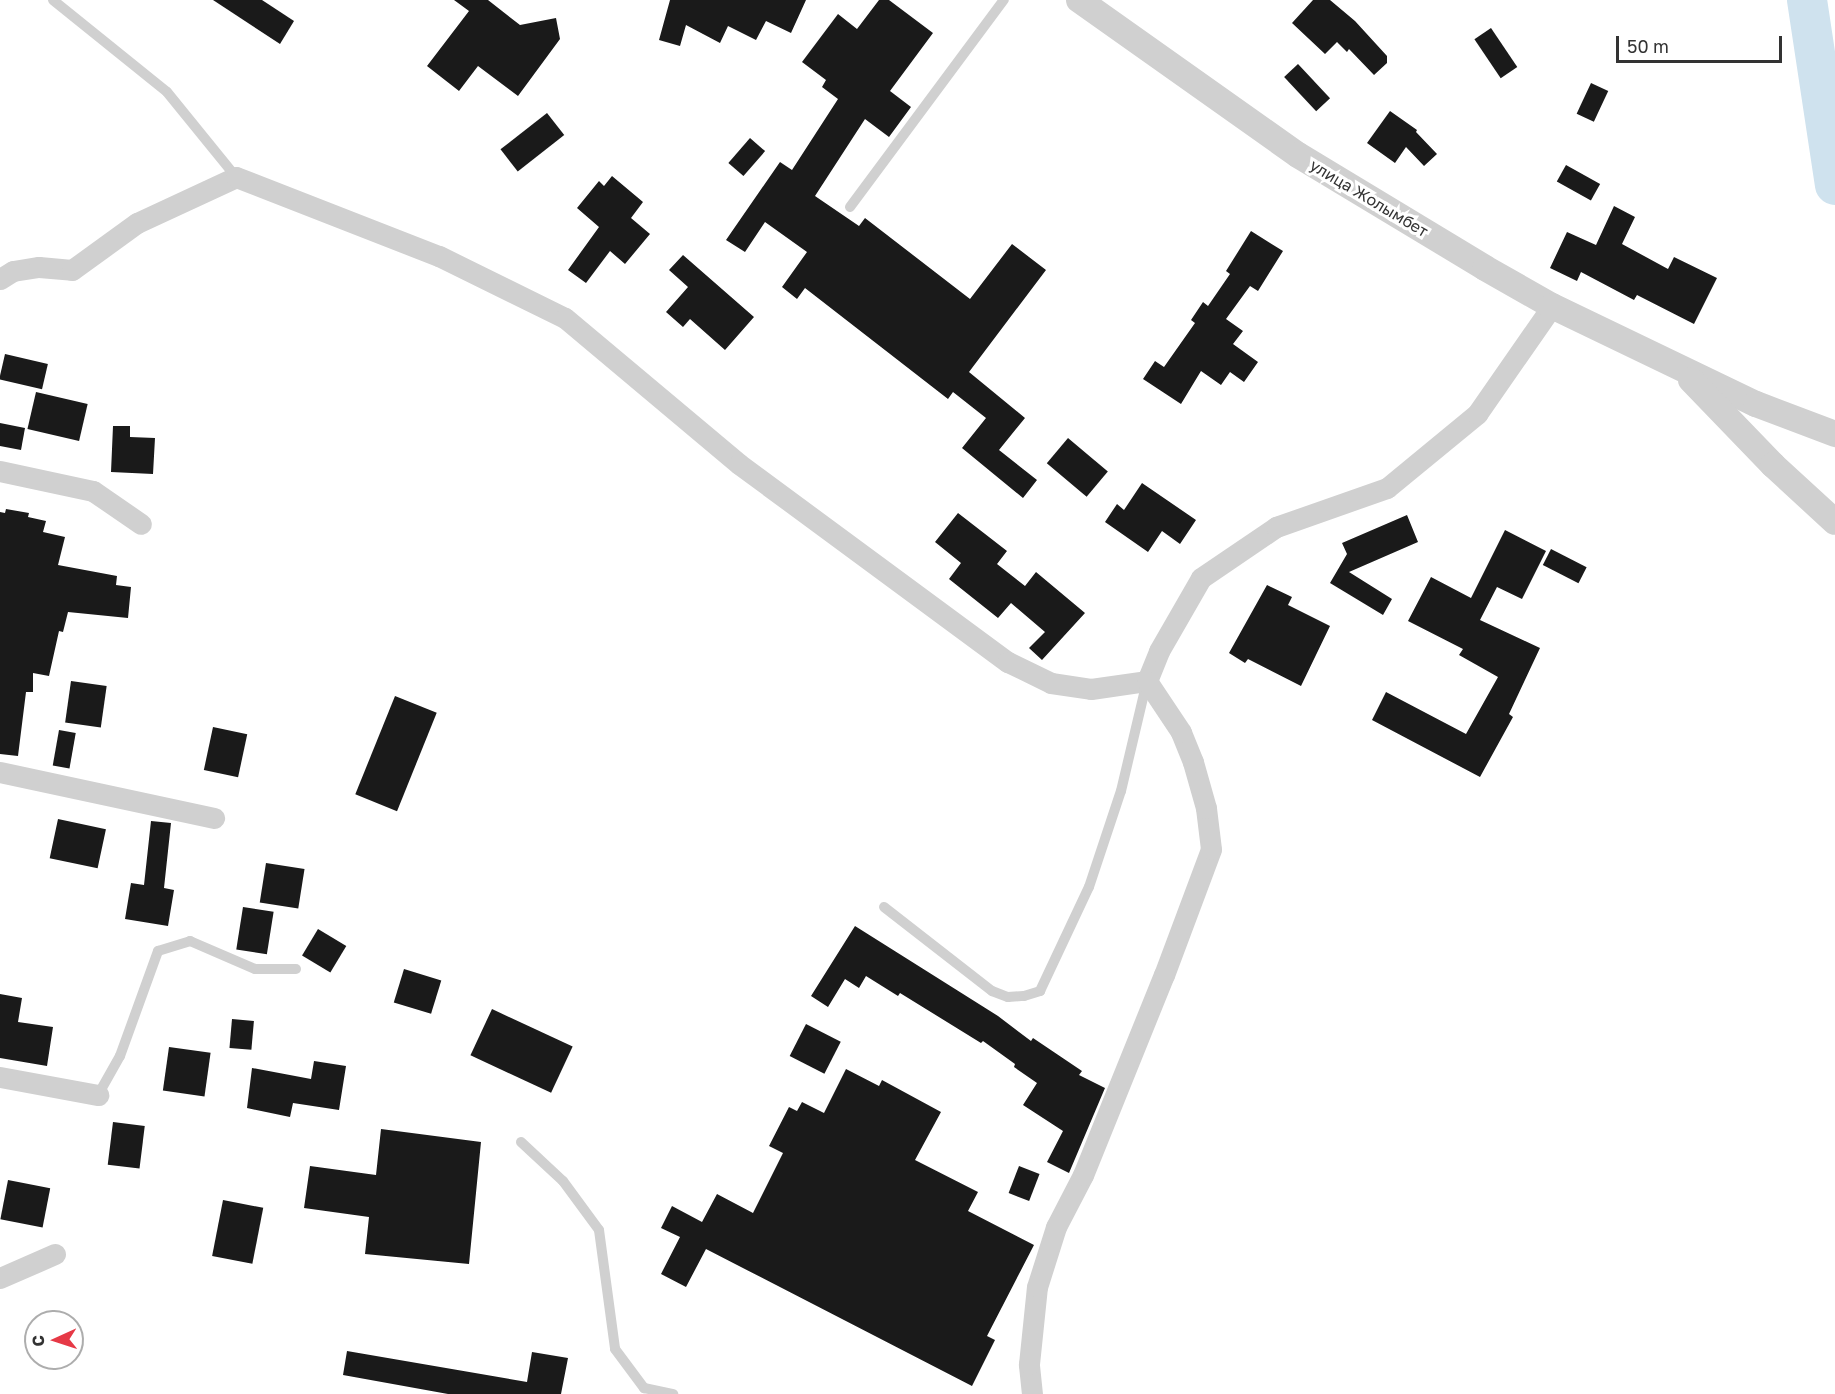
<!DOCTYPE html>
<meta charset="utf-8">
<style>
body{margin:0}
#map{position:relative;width:1835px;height:1394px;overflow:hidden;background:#fff;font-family:"Golos Text",sans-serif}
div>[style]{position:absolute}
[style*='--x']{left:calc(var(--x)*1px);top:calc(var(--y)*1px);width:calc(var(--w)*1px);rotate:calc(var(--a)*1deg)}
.river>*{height:40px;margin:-20px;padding:0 20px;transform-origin:20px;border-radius:20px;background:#cfe2ee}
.building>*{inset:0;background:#1a1a1a;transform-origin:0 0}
.service>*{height:10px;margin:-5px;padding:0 5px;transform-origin:5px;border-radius:5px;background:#d0d0d0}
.minor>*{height:21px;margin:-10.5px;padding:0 10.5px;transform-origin:10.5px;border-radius:10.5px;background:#d0d0d0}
.tertiary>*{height:26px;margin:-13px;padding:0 13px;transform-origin:13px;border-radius:13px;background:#d0d0d0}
span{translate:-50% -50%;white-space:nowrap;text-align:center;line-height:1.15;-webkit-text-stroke:6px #fff;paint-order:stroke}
.street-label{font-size:16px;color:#333}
.north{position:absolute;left:24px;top:1310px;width:60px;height:60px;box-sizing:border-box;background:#fff;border:2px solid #adadad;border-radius:50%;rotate:267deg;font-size:16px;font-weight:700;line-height:24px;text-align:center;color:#333}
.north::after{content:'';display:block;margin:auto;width:21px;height:27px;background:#e63946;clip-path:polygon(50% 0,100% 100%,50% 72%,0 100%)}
.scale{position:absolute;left:1616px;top:36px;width:166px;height:27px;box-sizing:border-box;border:3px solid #333;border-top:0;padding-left:8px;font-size:18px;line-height:21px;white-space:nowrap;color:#333;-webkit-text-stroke:4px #fff;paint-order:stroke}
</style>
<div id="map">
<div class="river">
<i style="--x:1807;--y:0;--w:187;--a:81.4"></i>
</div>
<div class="building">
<i style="clip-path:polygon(213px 0,262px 0,294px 21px,280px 44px)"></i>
<i style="clip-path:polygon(454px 0,488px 0,520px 25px,556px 18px,560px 39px,518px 96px,478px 66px,459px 91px,427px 66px,469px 11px)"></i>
<i style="clip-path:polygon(670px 0,806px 0,791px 33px,766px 21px,756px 40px,728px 26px,720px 43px,686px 25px,680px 46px,659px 40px)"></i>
<i style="clip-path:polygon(879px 0,889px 0,933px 33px,890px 91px,911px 107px,889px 137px,865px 119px,815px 196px,859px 226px,865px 218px,970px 299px,1012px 244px,1046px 270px,969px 372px,1025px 418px,999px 450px,1037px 480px,1023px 498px,962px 448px,986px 418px,953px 392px,948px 399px,805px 288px,797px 299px,782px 287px,807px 252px,765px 222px,745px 252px,726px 240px,780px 162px,792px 170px,838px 99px,822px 87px,826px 80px,802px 62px,838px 14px,857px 29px)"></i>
<i style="clip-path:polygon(1313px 0,1330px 0,1355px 21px,1387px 56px,1387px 63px,1374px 75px,1349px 49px,1347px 52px,1337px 42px,1325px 54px,1292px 23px)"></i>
<i style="left:1491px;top:28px;width:47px;height:20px;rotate:56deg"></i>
<i style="left:1298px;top:64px;width:47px;height:19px;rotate:47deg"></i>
<i style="left:1591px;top:83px;width:19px;height:34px;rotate:25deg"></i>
<i style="clip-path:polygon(1390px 111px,1417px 130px,1416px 132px,1437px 154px,1424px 166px,1406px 147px,1395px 163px,1367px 143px)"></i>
<i style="left:547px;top:113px;width:28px;height:59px;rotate:52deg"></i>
<i style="left:750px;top:138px;width:20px;height:33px;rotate:41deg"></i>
<i style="left:1566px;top:165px;width:39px;height:19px;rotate:29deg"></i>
<i style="clip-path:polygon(612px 176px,643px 202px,631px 218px,650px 234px,625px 264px,610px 251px,586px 283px,568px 270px,599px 227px,577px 208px,599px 181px,604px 186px)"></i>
<i style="clip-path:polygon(1614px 206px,1635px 217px,1622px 244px,1668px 269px,1674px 257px,1717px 278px,1694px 324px,1637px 295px,1634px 300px,1581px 272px,1577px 281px,1550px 268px,1567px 232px,1596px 245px)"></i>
<i style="clip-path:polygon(1251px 231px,1283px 251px,1258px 291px,1250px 286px,1226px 319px,1243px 331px,1233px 344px,1258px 362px,1244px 382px,1230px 372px,1221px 385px,1201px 371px,1181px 404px,1143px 379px,1155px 361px,1164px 367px,1195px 323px,1191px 320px,1203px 302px,1208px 306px,1230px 274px,1226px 271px)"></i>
<i style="clip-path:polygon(683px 255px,754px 317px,725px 350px,690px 319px,683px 327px,666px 312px,688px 287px,669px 270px)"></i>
<i style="left:5px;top:354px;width:44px;height:26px;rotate:13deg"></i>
<i style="left:36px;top:392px;width:53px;height:38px;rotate:13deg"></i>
<i style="clip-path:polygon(0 423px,25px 428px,21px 450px,0 446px)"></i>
<i style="clip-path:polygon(113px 426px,130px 426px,130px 437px,155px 438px,153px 474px,111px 472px)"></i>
<i style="left:1068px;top:438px;width:52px;height:33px;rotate:40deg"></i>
<i style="clip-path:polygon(1142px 483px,1196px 520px,1180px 544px,1162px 531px,1148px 552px,1105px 522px,1117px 504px,1124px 510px)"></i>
<i style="clip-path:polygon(6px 509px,29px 513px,28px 517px,46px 521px,43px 532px,65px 537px,58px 565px,117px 576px,116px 585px,131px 587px,128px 618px,68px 612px,63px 632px,59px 631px,49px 676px,33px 673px,33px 692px,26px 692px,18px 756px,0 754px,0 512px,5px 513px)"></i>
<i style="clip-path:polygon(958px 513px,1007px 551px,997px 564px,1025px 586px,1036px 572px,1085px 613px,1042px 660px,1029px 648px,1045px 632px,1011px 603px,998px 618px,949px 579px,961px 563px,935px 542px)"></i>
<i style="clip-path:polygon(1407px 515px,1418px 542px,1349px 572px,1392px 599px,1383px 615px,1330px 583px,1347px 554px,1342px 543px)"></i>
<i style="clip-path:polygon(1505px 530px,1546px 551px,1522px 599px,1497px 587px,1480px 620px,1540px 648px,1509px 714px,1513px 717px,1480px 777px,1372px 720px,1386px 692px,1466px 734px,1498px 677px,1459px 655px,1463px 649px,1408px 621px,1431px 577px,1471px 598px)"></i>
<i style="left:1551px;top:549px;width:40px;height:18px;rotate:27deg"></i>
<i style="clip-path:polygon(1267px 585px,1292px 597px,1288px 605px,1330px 626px,1301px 686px,1248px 659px,1245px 663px,1229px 653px)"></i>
<i style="left:71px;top:681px;width:36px;height:42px;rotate:8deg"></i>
<i style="left:395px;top:696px;width:45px;height:106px;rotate:22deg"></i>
<i style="left:213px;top:727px;width:35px;height:44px;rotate:12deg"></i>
<i style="left:59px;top:730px;width:17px;height:36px;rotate:10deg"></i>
<i style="left:58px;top:819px;width:49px;height:40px;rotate:12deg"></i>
<i style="clip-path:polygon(151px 821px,171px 823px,164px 888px,174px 890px,168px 926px,125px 919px,131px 883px,144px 885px)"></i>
<i style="left:266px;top:863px;width:39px;height:40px;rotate:9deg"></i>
<i style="left:243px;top:907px;width:31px;height:43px;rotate:9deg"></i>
<i style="clip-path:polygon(855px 926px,998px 1016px,1031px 1041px,1033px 1038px,1082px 1071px,1079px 1075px,1105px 1088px,1069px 1173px,1047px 1162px,1063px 1131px,1023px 1105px,1037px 1083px,1014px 1067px,1015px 1064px,983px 1041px,981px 1043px,900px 993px,898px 996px,866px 976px,859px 988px,845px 979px,828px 1007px,811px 996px)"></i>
<i style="left:318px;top:929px;width:33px;height:31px;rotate:31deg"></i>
<i style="left:404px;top:969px;width:39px;height:35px;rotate:17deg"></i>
<i style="clip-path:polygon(0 994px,22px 998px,18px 1022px,53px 1027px,47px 1066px,0 1058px)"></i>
<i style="left:492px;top:1009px;width:89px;height:51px;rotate:25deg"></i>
<i style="left:232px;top:1019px;width:22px;height:29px;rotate:5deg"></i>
<i style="left:806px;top:1024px;width:39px;height:36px;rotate:27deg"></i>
<i style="left:169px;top:1047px;width:42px;height:44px;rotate:8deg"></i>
<i style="clip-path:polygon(314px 1061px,346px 1066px,339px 1110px,293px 1103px,290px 1117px,247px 1108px,252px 1068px,311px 1079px)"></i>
<i style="clip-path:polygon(846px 1069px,879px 1086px,882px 1080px,941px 1112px,915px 1160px,978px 1192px,968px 1211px,1034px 1245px,987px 1336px,995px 1340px,972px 1386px,706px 1249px,686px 1287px,661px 1274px,680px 1237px,661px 1228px,672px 1206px,702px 1222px,717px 1194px,753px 1213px,783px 1153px,769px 1146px,789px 1107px,797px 1111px,802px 1102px,824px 1113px)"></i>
<i style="left:113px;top:1122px;width:32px;height:43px;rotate:7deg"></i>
<i style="clip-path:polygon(381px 1129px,481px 1142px,469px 1264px,365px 1254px,369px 1217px,304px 1208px,310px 1166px,376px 1175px)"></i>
<i style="left:1019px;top:1166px;width:22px;height:29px;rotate:21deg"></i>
<i style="left:8px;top:1180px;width:43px;height:40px;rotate:11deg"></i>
<i style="left:223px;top:1200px;width:41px;height:57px;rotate:11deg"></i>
<i style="clip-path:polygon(347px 1351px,527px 1382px,532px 1352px,568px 1358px,561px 1394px,448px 1394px,343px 1375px)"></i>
</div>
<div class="service">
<i style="--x:53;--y:0;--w:146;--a:38.9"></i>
<i style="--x:167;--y:92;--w:109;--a:50.9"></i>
<i style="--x:850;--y:207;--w:258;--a:-53.4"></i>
<i style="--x:884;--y:907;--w:137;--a:37.9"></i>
<i style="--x:992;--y:991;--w:17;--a:21"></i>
<i style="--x:1008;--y:997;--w:16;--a:-4"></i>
<i style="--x:1024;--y:996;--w:17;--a:-17"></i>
<i style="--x:1040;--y:991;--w:115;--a:-64.8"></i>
<i style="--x:1089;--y:887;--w:101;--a:-71.6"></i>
<i style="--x:1121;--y:791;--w:113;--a:-76.7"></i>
<i style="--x:98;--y:1095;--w:45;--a:-60.6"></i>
<i style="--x:120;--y:1056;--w:112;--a:-70.1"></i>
<i style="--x:158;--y:951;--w:34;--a:-17"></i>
<i style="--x:190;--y:941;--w:71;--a:23.3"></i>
<i style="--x:255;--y:969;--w:41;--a:0"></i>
<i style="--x:521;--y:1142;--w:57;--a:42.9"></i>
<i style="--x:563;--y:1181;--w:61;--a:53.7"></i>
<i style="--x:599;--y:1230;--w:120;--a:82.3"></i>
<i style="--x:615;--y:1349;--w:49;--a:53.4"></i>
<i style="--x:644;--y:1388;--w:30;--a:12"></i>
</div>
<div class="minor">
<i style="--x:0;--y:279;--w:15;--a:-32"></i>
<i style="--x:13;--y:271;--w:26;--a:-9"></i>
<i style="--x:39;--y:267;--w:33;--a:5"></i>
<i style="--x:72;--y:270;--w:80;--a:-35.9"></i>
<i style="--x:137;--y:223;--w:109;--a:-24.9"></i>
<i style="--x:236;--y:177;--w:218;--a:21.3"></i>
<i style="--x:439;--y:256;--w:140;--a:26.2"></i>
<i style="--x:565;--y:318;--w:227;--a:40"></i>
<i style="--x:739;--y:464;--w:334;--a:36.4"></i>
<i style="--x:1008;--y:662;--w:48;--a:26"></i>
<i style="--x:1051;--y:683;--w:40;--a:8.5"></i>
<i style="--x:1091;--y:689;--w:57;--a:-8.1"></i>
<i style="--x:1147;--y:681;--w:32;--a:-68"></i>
<i style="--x:1159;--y:651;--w:84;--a:-60.1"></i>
<i style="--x:1201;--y:578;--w:91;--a:-34.2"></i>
<i style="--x:1276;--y:527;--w:118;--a:-19.4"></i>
<i style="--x:1387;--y:488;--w:117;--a:-39.4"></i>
<i style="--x:1477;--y:414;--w:131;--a:-55.2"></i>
<i style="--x:0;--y:471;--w:95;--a:12.1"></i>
<i style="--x:93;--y:491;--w:58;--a:34.5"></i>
<i style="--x:0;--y:772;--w:219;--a:12.1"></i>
<i style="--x:0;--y:1077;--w:100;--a:10.4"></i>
<i style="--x:0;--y:1278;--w:60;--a:-23.6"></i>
<i style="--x:1032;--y:1394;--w:30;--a:-96"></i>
<i style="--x:1029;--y:1364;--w:77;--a:-84.1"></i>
<i style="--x:1037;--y:1287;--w:63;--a:-72.4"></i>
<i style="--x:1056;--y:1227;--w:59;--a:-62.6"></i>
<i style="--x:1083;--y:1175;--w:216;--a:-68"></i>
<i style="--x:1164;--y:975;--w:134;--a:-69.5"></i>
<i style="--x:1211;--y:849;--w:41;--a:-97"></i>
<i style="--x:1206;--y:808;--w:48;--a:-105.8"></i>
<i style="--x:1193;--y:762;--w:32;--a:-112"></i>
<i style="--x:1181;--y:732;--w:61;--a:-123.7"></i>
</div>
<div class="tertiary">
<i style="--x:1079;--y:0;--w:268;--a:35.3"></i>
<i style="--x:1298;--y:155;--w:218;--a:31.1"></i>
<i style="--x:1485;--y:268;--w:77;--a:29.6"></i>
<i style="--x:1552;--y:306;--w:226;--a:25.7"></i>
<i style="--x:1756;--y:404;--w:85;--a:20.8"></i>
<i style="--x:1691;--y:380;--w:118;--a:46"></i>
<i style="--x:1773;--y:465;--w:84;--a:42.6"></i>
</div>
<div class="street-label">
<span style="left:1369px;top:198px;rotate:31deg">улица Жолымбет</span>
</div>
<div class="north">С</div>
<div class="scale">50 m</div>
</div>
